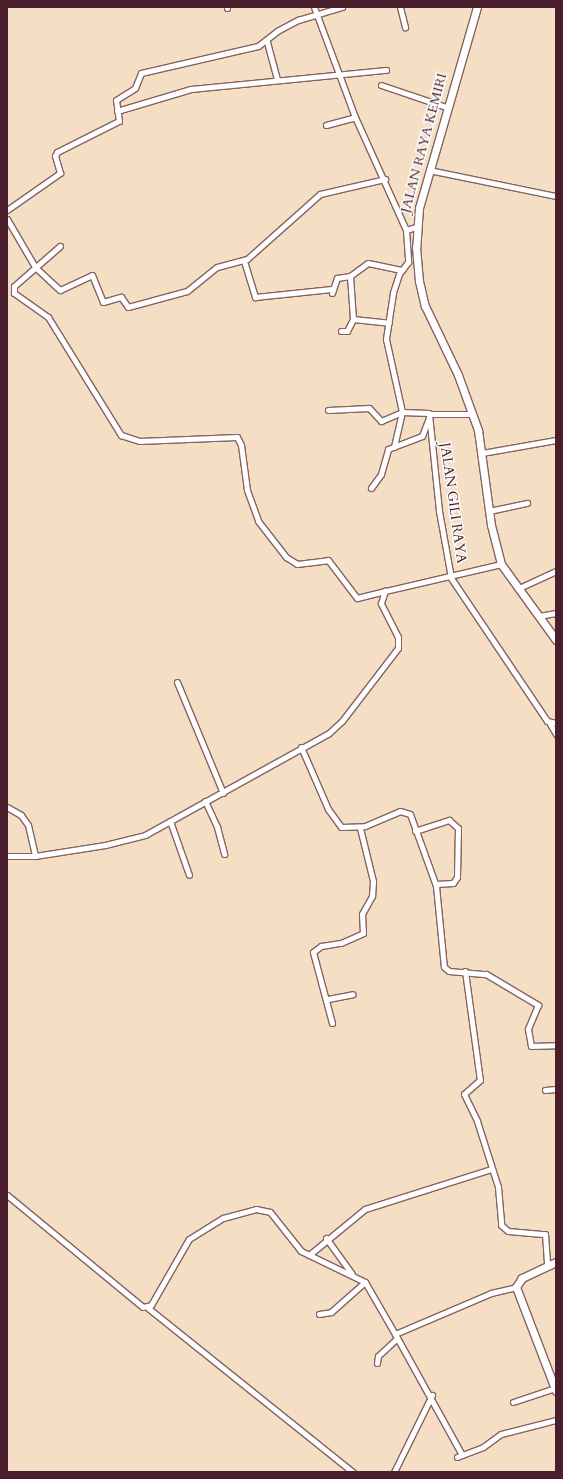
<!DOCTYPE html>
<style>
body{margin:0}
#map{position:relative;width:563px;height:1479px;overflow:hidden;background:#f4dfc4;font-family:Cardo,serif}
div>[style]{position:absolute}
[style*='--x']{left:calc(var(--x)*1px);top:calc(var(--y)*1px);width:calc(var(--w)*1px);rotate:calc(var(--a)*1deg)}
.roads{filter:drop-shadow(1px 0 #866261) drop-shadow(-1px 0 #866261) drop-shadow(0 1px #866261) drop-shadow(0 -1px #866261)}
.street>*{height:5px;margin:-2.5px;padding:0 2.5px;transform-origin:2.5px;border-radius:2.5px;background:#fff}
.secondary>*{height:7px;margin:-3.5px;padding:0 3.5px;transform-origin:3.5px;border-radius:3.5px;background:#fff}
span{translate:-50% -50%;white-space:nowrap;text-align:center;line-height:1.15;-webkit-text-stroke:3px #fff;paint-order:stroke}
.street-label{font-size:14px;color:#4a1f2b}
.frame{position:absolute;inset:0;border:8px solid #4a1f2b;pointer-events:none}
</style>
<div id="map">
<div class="roads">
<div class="street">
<i style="--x:227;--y:7;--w:1;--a:90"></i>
<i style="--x:314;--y:7;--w:117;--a:69.6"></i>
<i style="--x:355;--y:117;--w:124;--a:65.7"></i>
<i style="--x:406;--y:230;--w:32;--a:86"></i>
<i style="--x:408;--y:262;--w:15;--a:127"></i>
<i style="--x:399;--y:274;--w:20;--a:108"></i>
<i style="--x:393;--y:293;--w:47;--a:98.7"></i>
<i style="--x:386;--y:339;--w:75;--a:77.6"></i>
<i style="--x:402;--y:412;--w:36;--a:103"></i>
<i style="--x:400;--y:7;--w:21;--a:76"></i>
<i style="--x:267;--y:42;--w:39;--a:75"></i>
<i style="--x:381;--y:85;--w:69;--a:18.7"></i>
<i style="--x:117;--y:111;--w:77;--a:-16.6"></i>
<i style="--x:191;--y:89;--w:196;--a:-5.6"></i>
<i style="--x:326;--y:125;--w:30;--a:-15"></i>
<i style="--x:429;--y:170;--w:130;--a:11.6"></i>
<i style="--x:7;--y:210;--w:65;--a:-34.9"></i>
<i style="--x:60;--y:173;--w:18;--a:-106"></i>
<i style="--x:55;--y:156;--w:4;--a:-63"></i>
<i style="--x:57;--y:152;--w:69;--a:-26.6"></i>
<i style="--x:119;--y:121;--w:21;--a:-98"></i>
<i style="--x:116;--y:100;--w:22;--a:-32"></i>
<i style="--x:135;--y:88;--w:16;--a:-68"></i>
<i style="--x:141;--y:73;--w:120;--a:-13"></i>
<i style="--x:258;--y:46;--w:24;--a:-38"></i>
<i style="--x:277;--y:31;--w:24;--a:-28"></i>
<i style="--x:298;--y:20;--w:46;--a:-16.5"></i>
<i style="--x:7;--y:219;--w:56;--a:59.7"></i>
<i style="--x:35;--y:267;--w:34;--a:43"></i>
<i style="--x:60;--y:290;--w:35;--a:-25"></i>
<i style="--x:92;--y:275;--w:29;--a:68"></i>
<i style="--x:103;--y:302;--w:19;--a:-16"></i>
<i style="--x:121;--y:297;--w:12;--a:55"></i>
<i style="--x:128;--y:307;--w:61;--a:-15.2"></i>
<i style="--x:187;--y:291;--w:38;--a:-39"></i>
<i style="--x:217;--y:267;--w:31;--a:-15"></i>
<i style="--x:247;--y:259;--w:98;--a:-41.7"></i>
<i style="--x:320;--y:194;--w:67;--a:-13"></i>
<i style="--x:406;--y:230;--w:10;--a:-17"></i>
<i style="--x:60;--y:246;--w:61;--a:139"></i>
<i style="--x:14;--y:286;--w:7;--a:90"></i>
<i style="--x:14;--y:293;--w:42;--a:35.2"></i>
<i style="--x:48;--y:317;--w:139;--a:58.3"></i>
<i style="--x:121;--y:435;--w:19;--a:18"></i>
<i style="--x:139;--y:441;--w:98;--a:-2.3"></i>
<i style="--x:237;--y:437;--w:9;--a:63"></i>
<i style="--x:241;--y:445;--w:45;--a:82.4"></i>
<i style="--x:247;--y:490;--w:33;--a:70"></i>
<i style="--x:258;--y:521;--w:46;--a:52.1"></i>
<i style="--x:286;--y:557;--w:13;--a:32"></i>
<i style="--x:297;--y:564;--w:31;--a:-7"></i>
<i style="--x:328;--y:560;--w:48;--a:52.7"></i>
<i style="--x:357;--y:598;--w:29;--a:-14"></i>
<i style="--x:244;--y:261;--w:38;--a:73"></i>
<i style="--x:255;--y:297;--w:77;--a:-5.9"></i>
<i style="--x:350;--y:276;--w:43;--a:86"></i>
<i style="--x:332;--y:293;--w:16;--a:-72"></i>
<i style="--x:337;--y:278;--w:13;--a:-9"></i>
<i style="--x:350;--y:276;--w:22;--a:-36"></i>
<i style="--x:368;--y:263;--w:34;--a:12"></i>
<i style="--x:341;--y:331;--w:6;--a:0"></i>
<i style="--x:347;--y:331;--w:13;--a:-63"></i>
<i style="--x:353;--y:319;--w:36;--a:6"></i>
<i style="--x:328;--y:410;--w:41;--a:-2.8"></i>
<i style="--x:369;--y:408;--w:18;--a:47"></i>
<i style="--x:381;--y:421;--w:23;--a:-23"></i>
<i style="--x:402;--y:412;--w:27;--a:2"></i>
<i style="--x:473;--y:414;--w:44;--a:180"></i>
<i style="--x:429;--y:414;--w:98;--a:84.1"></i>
<i style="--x:439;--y:511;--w:68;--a:79.8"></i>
<i style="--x:451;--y:578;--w:172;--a:56.1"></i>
<i style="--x:547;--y:721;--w:9;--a:13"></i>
<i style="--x:482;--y:453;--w:75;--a:-10"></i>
<i style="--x:371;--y:488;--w:17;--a:-54"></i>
<i style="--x:381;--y:474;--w:26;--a:-74"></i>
<i style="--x:388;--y:449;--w:36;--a:-21"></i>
<i style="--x:422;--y:436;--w:19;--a:-69"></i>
<i style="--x:489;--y:511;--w:39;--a:-12"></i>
<i style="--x:519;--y:588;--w:41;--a:-24.7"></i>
<i style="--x:539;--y:616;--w:17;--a:-10"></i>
<i style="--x:177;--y:682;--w:120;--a:67.5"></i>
<i style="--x:550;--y:724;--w:12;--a:59"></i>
<i style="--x:301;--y:747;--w:68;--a:66.5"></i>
<i style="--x:328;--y:809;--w:22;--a:54"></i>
<i style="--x:341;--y:827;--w:24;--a:-2"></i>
<i style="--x:365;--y:826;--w:38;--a:-23"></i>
<i style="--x:400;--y:811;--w:10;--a:17"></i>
<i style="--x:410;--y:814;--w:77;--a:70.1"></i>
<i style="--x:436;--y:886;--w:81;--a:84.4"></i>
<i style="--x:444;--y:967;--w:6;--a:39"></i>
<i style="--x:449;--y:971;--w:37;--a:5"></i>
<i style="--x:486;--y:974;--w:61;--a:30.8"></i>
<i style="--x:538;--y:1005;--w:26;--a:113"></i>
<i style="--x:528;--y:1029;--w:17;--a:80"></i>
<i style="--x:531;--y:1046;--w:25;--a:-2"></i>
<i style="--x:205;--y:801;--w:29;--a:65"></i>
<i style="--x:217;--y:827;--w:28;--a:75"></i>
<i style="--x:7;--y:807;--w:16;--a:30"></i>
<i style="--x:21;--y:815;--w:12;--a:55"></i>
<i style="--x:28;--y:825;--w:32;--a:77"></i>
<i style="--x:35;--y:856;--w:71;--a:-8.9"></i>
<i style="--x:105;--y:845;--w:41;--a:-14"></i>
<i style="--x:145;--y:835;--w:210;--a:-29"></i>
<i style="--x:329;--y:733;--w:18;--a:-43"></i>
<i style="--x:342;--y:721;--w:92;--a:-52.5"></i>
<i style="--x:398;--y:648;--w:11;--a:-90"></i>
<i style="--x:398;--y:637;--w:38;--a:-117"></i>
<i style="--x:381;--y:603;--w:13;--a:-72"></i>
<i style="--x:385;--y:591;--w:119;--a:-13.1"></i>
<i style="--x:170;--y:821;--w:57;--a:70.6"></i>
<i style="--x:415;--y:831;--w:36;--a:-18"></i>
<i style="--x:449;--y:820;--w:12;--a:42"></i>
<i style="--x:458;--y:828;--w:49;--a:91.2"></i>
<i style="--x:457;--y:877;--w:7;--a:124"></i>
<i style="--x:453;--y:883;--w:17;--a:177"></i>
<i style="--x:7;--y:856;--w:28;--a:0"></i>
<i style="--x:465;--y:971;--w:110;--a:82.2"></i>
<i style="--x:480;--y:1080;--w:21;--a:139"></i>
<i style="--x:464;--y:1094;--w:30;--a:64"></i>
<i style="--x:477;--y:1121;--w:69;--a:72.3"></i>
<i style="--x:498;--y:1187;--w:38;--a:85"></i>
<i style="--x:501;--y:1225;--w:9;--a:41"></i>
<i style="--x:508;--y:1231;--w:37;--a:5"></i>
<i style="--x:545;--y:1234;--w:32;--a:86"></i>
<i style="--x:328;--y:999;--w:25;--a:-11"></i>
<i style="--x:332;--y:1023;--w:73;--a:-105"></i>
<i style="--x:313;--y:952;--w:10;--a:-37"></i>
<i style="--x:321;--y:946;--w:20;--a:-9"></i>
<i style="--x:341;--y:943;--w:24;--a:-24"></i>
<i style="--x:363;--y:933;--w:19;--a:-93"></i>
<i style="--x:362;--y:914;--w:21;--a:-61"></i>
<i style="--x:372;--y:896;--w:15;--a:-86"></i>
<i style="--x:373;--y:881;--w:55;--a:-103.8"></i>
<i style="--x:545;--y:1090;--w:11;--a:-5"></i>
<i style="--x:7;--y:1195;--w:176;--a:39.5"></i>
<i style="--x:143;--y:1307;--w:8;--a:-14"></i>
<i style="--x:151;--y:1305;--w:76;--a:-60.1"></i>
<i style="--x:189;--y:1239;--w:40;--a:-32"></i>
<i style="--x:223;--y:1218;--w:34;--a:-15"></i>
<i style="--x:256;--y:1209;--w:14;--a:12"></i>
<i style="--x:270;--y:1212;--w:50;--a:51.5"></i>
<i style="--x:301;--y:1251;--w:71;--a:25.8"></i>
<i style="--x:326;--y:1238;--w:44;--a:54.2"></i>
<i style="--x:309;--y:1255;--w:72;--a:-39.4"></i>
<i style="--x:365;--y:1209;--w:132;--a:-17.6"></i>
<i style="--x:148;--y:1308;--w:263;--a:38.7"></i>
<i style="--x:319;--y:1314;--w:12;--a:-9"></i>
<i style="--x:331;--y:1312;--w:45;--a:-41.4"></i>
<i style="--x:365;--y:1282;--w:60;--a:60"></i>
<i style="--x:395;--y:1334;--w:104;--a:-23.1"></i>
<i style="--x:491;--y:1293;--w:26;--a:-13"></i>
<i style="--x:395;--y:1334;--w:138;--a:61"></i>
<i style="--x:377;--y:1363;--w:7;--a:-82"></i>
<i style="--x:378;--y:1356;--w:26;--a:-43"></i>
<i style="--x:513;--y:1402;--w:44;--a:-18.4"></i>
<i style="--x:457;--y:1457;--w:28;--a:-21"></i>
<i style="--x:483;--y:1447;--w:22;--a:-36"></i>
<i style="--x:501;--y:1434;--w:57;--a:-14.3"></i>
<i style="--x:394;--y:1472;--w:86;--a:-63.7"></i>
</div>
<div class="secondary">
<i style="--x:477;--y:7;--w:209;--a:106.1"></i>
<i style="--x:419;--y:208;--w:39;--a:94"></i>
<i style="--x:416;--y:247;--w:34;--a:85"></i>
<i style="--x:419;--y:281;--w:26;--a:77"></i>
<i style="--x:425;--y:306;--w:76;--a:64.4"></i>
<i style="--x:458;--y:375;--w:59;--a:70"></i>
<i style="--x:478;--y:430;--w:96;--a:82.2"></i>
<i style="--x:491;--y:525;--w:40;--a:75.6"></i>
<i style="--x:501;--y:564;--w:94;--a:54.1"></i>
<i style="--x:556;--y:1262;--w:38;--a:155"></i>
<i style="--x:522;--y:1278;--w:11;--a:124"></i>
<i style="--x:516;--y:1287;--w:111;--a:69"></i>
</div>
</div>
<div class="street-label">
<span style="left:424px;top:143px;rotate:-75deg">JALAN RAYA KEMIRI</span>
<span style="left:453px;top:503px;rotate:82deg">JALAN GILI RAYA</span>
</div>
<div class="frame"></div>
</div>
